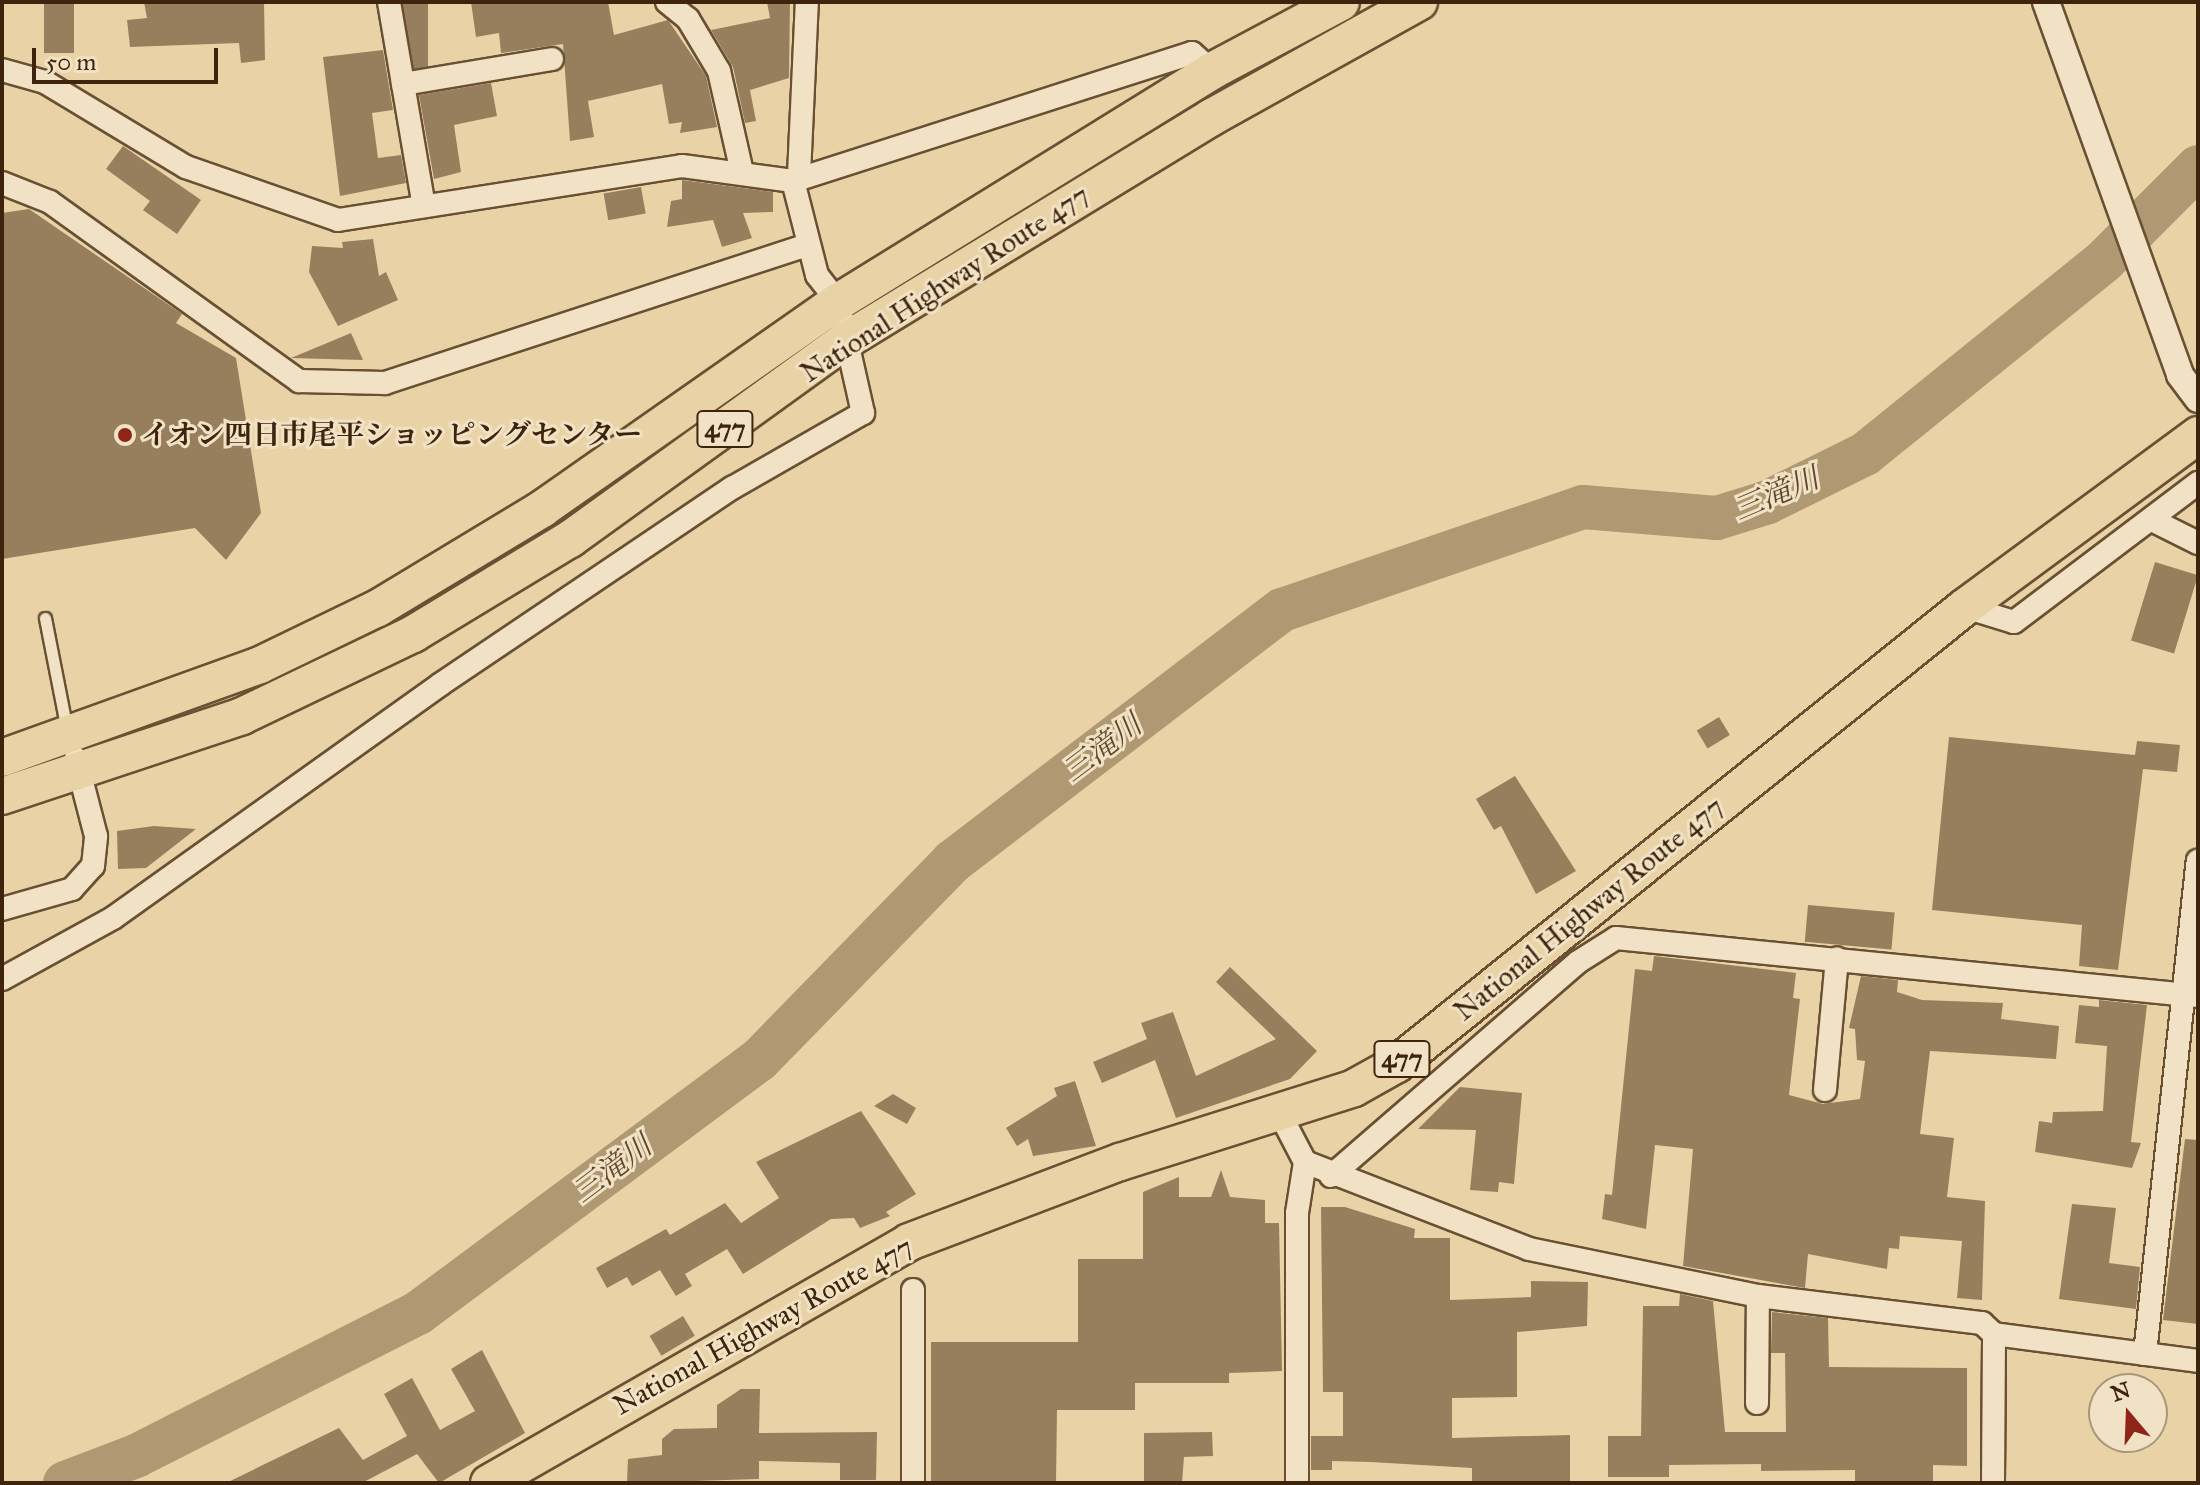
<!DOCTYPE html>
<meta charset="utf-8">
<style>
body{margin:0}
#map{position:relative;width:2200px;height:1485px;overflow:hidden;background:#e9d3a6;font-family:"IM FELL Great Primer","Noto Serif JP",serif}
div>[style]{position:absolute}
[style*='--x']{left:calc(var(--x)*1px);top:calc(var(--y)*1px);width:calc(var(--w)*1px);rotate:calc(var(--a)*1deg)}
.river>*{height:44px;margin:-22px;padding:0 22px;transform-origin:22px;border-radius:22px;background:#af9872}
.building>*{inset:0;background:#977f5d;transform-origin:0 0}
.roads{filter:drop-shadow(2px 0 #695033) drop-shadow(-2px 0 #695033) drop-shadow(0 2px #695033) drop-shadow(0 -2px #695033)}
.service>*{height:11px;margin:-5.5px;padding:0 5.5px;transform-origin:5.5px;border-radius:5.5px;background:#f1e2c5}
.minor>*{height:22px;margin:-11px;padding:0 11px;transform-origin:11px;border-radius:11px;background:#f1e2c5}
.tertiary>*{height:26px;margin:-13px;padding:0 13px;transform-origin:13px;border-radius:13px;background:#f1e2c5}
.trunk>*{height:36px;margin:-18px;padding:0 18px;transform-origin:18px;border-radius:18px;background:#e9d3a6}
.dots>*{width:22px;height:22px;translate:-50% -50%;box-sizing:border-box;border:4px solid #f1e2c5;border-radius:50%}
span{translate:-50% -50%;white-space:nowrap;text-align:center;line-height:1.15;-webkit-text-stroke:6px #f1e2c5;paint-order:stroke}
.shield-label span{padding:2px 6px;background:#f1e2c5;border:2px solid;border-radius:6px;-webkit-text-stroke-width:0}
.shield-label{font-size:26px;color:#3e240d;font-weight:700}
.street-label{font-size:28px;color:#3e240d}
.poi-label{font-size:28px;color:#3e240d;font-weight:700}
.left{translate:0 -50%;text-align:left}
.water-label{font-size:30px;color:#60472b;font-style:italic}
.frame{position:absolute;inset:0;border:4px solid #3e240d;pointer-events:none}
.north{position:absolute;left:2088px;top:1373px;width:80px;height:80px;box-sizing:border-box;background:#f1e2c5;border:2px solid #a9967b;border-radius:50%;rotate:341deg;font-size:22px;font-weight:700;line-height:32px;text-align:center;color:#3e240d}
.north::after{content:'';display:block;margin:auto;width:28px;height:36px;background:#8f2418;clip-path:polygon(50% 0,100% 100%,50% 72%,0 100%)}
.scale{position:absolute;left:32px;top:48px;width:186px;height:36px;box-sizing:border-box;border:4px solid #3e240d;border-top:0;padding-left:10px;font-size:24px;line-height:28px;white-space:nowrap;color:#3e240d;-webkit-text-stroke:6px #f1e2c5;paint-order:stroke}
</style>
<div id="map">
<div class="river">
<i style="--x:65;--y:1483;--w:76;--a:-20.8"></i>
<i style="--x:136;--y:1456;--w:316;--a:-26.9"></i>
<i style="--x:418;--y:1313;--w:425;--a:-36.6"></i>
<i style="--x:759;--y:1060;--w:277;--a:-45.7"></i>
<i style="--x:952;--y:862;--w:415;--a:-37.4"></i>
<i style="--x:1282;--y:610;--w:318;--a:-18.9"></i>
<i style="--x:1583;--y:507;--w:134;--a:4.7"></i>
<i style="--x:1717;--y:518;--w:53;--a:-17.4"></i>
<i style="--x:1768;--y:502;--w:108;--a:-26.3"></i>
<i style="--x:1865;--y:454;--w:307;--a:-38.9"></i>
<i style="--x:2104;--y:261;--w:133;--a:-45"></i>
</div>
<div class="building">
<i style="left:44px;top:2px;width:30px;height:51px"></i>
<i style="clip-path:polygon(144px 2px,264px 2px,265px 60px,241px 63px,239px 43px,130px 47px,127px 20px,147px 18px)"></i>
<i style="left:403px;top:2px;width:25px;height:67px"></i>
<i style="clip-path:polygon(471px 2px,608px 2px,614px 35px,668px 20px,706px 76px,717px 127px,680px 133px,682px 122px,669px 124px,662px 84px,588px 101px,594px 137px,570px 141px,563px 44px,501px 53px,499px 33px,476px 37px)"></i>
<i style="clip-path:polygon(767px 2px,790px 2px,789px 78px,750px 90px,756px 121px,745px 123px,733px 67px,711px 30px,770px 18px)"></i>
<i style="clip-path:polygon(383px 50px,393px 110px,372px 113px,378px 158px,401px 155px,406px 183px,340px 196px,323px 57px)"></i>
<i style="clip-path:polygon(491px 83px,497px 116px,454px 125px,461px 172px,434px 179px,419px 95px)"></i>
<i style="clip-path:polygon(123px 146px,201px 200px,177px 234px,143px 210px,150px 201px,106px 169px)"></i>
<i style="clip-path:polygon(682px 180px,773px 192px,773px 212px,743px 213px,752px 238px,722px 247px,713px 220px,667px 227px,671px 201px,682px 199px)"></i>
<i style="left:641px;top:187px;width:27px;height:38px;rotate:80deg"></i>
<i style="clip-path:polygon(29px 209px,182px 314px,176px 323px,236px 358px,261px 513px,226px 560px,195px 528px,2px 559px,2px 213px)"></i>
<i style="clip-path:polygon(373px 239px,379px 276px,386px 272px,398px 300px,338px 326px,309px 272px,312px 246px,343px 248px,342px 242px)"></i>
<i style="clip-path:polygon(351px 333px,363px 360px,291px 358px)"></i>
<i style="left:2155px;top:562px;width:45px;height:82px;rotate:17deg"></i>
<i style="left:1719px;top:717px;width:21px;height:26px;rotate:59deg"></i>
<i style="clip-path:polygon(1949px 737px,2135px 755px,2137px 741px,2180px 745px,2177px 772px,2143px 769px,2118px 970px,2079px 966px,2082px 925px,1932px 910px)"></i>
<i style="clip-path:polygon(1515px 776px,1576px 871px,1536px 894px,1501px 826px,1494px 830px,1476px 799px)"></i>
<i style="clip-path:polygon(154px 826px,196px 829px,146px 868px,118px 869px,117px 831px)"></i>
<i style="left:1808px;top:905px;width:87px;height:37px;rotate:5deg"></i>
<i style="clip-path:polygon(1654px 956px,1796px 973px,1793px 998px,1800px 999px,1789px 1095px,1823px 1104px,1860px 1099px,1865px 1061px,1857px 1060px,1855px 1029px,1849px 1028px,1861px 976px,1898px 980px,1897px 992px,1922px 1000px,2003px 1003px,2001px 1019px,2059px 1026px,2056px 1059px,1930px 1051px,1920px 1134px,1954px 1138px,1947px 1197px,1985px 1201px,1982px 1300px,1957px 1298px,1962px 1241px,1900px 1236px,1899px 1249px,1889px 1248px,1887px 1269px,1808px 1254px,1805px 1288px,1683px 1266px,1693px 1149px,1655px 1145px,1646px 1229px,1602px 1219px,1605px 1194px,1612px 1195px,1635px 969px,1652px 971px)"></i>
<i style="clip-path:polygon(1230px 967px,1317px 1051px,1290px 1079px,1176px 1118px,1155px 1060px,1102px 1083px,1093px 1062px,1147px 1039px,1141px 1023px,1173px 1012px,1196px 1076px,1276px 1039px,1216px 982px)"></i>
<i style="clip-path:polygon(2099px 1000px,2147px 1005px,2131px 1142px,2141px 1143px,2132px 1168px,2035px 1152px,2039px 1121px,2052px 1123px,2053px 1112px,2103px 1111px,2107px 1046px,2075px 1043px,2079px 1005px,2099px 1007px)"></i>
<i style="clip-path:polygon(1075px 1081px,1096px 1146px,1033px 1156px,1028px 1139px,1017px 1146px,1006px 1128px,1057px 1096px,1054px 1088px)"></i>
<i style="clip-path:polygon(1460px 1087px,1522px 1093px,1514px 1184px,1499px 1182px,1498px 1192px,1470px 1190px,1476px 1130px,1418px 1129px)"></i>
<i style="clip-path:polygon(893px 1094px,916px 1108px,907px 1124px,874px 1106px)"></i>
<i style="clip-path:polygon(861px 1111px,916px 1194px,886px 1212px,890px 1216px,860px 1228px,854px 1218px,831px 1219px,743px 1274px,727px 1249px,685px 1274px,692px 1286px,676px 1296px,660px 1270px,632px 1286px,627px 1277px,607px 1288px,596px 1268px,666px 1229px,670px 1235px,725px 1203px,741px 1223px,779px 1198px,756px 1162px)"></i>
<i style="clip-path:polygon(2185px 1139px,2198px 1140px,2198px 1324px,2163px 1320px)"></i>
<i style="clip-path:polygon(1221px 1170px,1230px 1197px,1265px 1200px,1265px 1223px,1279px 1223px,1282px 1371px,1229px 1373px,1229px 1383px,1135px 1383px,1135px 1410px,1057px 1410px,1056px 1483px,931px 1483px,931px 1342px,1078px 1342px,1078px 1259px,1143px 1259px,1143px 1192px,1179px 1177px,1179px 1197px,1211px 1197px)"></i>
<i style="clip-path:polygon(2072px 1204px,2116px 1208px,2109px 1263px,2140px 1267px,2136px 1309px,2059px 1299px)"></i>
<i style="clip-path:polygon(1321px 1207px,1345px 1207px,1415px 1229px,1414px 1238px,1450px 1238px,1450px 1300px,1531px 1297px,1531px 1281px,1588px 1282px,1587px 1326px,1517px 1332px,1517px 1397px,1452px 1398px,1452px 1438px,1570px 1435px,1570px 1483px,1472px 1483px,1472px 1468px,1371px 1462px,1332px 1461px,1332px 1470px,1311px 1470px,1311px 1436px,1343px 1436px,1343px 1392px,1323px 1392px)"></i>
<i style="clip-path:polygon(1680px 1294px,1713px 1301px,1725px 1432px,1786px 1432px,1785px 1353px,1771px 1353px,1772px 1312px,1828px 1318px,1829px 1367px,1967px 1368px,1967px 1466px,1933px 1465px,1933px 1483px,1855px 1483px,1855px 1470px,1761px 1471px,1761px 1464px,1669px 1465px,1669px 1477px,1608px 1477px,1608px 1436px,1641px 1436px,1643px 1306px,1679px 1306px)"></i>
<i style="left:683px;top:1316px;width:23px;height:39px;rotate:59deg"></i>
<i style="clip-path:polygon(482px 1350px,525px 1433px,439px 1483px,417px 1454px,362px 1483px,226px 1483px,339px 1428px,363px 1460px,407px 1436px,384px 1394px,412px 1378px,440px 1430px,475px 1411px,451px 1369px)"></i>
<i style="clip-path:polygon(741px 1389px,760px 1389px,759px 1433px,877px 1432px,876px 1480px,840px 1480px,840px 1463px,759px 1461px,759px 1479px,627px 1483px,628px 1459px,662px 1455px,662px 1439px,674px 1429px,717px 1428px,717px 1405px)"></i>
<i style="clip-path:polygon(1212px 1432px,1213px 1456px,1184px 1457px,1182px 1483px,1144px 1483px,1144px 1433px)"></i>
</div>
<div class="roads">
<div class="service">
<i style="--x:45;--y:618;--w:114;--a:78.9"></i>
</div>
<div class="minor">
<i style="--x:389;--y:2;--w:207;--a:80.3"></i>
<i style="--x:667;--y:2;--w:27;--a:39"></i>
<i style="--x:688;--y:19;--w:61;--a:59.2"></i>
<i style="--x:719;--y:71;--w:99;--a:77.2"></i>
<i style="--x:2;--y:70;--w:45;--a:15.6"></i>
<i style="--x:45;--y:82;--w:165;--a:31.1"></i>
<i style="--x:186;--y:167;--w:161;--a:19.2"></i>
<i style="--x:338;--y:220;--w:348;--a:-8.9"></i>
<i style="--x:682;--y:166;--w:112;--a:7.7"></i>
<i style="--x:403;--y:84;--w:151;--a:-9.5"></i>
<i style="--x:799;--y:175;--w:173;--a:-87.4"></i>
<i style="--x:793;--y:181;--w:419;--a:-17.8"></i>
<i style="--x:1192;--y:53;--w:27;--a:42"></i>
<i style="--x:2;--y:183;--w:52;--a:21.6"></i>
<i style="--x:50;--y:202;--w:307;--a:35.7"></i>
<i style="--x:299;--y:381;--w:86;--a:1.3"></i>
<i style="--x:385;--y:383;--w:445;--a:-18.1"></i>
<i style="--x:2154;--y:521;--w:49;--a:26.6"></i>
<i style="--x:1965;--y:607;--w:51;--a:17"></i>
<i style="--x:2014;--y:622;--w:231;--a:-37.1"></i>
<i style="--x:2;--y:909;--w:73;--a:-15.9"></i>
<i style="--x:72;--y:889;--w:31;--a:-48"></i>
<i style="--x:93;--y:866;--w:30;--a:-84"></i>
<i style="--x:96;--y:836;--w:80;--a:-104.6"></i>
<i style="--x:2;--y:979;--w:127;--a:-28.8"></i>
<i style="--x:113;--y:918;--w:403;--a:-35.5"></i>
<i style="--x:441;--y:684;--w:351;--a:-34"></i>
<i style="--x:732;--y:488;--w:151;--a:-29.8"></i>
<i style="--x:863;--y:413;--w:114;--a:-102.7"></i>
<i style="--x:838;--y:302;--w:34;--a:-128"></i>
<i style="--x:817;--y:275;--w:97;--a:-104.3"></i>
<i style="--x:1825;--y:1090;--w:132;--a:-84.8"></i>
<i style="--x:1280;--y:1114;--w:54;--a:62.5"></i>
<i style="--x:1305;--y:1162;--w:240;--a:21.2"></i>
<i style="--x:1529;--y:1249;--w:234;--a:11.6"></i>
<i style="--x:1758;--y:1296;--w:226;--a:6.9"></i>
<i style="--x:1982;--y:1323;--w:16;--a:43"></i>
<i style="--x:1994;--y:1334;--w:206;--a:7.5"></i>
<i style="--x:1331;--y:1176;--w:327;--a:-40.9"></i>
<i style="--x:1578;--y:962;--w:45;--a:-32.3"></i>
<i style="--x:1616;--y:938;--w:585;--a:5.69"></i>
<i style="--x:2145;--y:1354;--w:496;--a:-83.9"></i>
<i style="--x:1757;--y:1403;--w:107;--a:-89.5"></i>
<i style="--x:913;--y:1483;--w:193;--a:-90"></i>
<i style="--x:1297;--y:1483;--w:270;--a:-90"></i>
<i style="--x:1297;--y:1213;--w:52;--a:-81.1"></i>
<i style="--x:1993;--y:1483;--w:149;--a:-89.6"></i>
</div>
<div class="tertiary">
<i style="--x:2046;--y:2;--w:396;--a:70.2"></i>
<i style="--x:2180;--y:375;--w:30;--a:53"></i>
</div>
<div class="trunk">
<i style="--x:2;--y:758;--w:274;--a:-19.8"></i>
<i style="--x:260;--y:665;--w:131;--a:-25.8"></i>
<i style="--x:378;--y:608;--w:192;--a:-31.1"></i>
<i style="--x:542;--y:509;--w:361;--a:-35"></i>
<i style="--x:838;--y:302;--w:440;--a:-31.7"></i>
<i style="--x:1212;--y:71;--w:146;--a:-28.1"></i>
<i style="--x:2;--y:796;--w:253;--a:-18.4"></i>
<i style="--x:242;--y:716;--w:190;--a:-25.6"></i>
<i style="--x:413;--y:634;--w:184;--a:-31.2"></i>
<i style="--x:570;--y:539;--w:339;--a:-35.8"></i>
<i style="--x:845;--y:341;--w:430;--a:-31.4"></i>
<i style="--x:1212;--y:117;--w:237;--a:-29.1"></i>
<i style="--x:489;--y:1483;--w:484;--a:-29.8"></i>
<i style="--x:909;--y:1242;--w:226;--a:-20.8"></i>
<i style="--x:1120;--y:1162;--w:245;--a:-17.5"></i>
<i style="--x:1354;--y:1088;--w:49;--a:-29.2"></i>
<i style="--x:1397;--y:1064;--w:729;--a:-38.82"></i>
<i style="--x:1965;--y:607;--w:290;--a:-36.4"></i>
</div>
</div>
<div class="dots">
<i style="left:125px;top:435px;background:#8f2418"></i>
</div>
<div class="shield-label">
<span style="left:725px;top:429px">477</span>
<span style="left:1402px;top:1059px">477</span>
</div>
<div class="street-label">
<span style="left:945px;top:284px;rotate:-33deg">National Highway Route 477</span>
<span style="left:1589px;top:909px;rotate:-39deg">National Highway Route 477</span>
<span style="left:763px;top:1326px;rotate:-29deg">National Highway Route 477</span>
</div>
<div class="poi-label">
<span class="left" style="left:141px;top:435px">イオン四日市尾平ショッピングセンター</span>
</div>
<div class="water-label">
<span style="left:1776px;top:494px;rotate:-23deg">三滝川</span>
<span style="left:1102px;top:748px;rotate:-37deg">三滝川</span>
<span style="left:612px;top:1169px;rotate:-37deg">三滝川</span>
</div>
<div class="frame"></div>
<div class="north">N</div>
<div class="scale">50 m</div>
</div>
